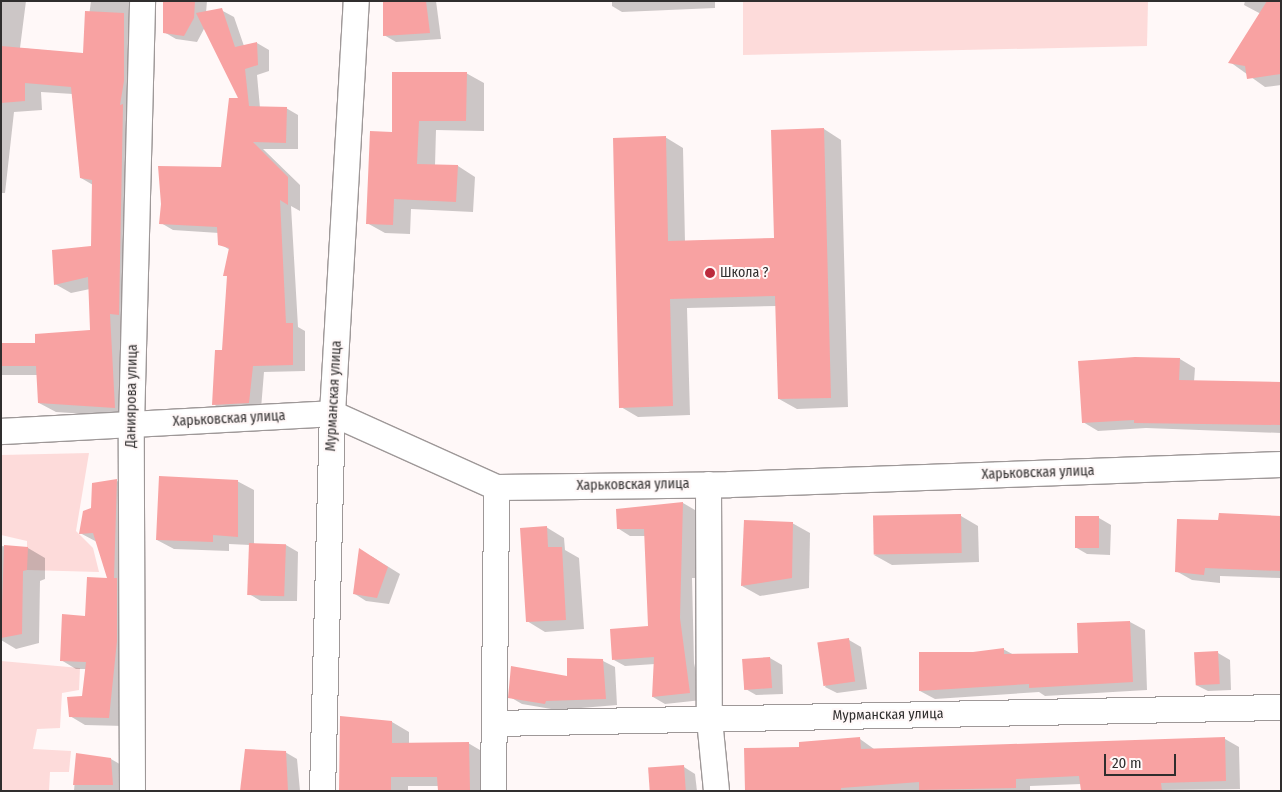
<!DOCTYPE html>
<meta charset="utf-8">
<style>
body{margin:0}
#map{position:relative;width:1282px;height:792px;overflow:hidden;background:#fff8f8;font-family:"Fira Sans Condensed",sans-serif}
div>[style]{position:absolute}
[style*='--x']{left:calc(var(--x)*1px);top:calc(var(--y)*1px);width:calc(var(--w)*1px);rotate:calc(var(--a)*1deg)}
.green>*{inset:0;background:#fddbda}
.shadow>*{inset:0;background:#0003}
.building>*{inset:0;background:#f8a2a2;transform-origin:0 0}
.roads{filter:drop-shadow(1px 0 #9e9898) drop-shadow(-1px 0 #9e9898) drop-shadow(0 1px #9e9898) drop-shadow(0 -1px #9e9898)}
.minor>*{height:25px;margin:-12.5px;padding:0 12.5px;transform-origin:12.5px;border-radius:12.5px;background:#fff}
.dots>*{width:14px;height:14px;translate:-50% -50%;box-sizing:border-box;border:2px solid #fff8f8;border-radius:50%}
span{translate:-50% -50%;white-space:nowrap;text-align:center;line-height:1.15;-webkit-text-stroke:4px #fff8f8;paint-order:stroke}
.poi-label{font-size:14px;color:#302e2e}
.left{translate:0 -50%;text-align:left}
.street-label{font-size:14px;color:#302e2e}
.frame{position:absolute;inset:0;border:2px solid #302e2e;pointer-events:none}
.scale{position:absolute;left:1104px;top:754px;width:72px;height:22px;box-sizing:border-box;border:2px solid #302e2e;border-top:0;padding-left:6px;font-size:15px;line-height:18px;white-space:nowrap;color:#302e2e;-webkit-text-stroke:4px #fff8f8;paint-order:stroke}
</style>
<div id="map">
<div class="green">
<i style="clip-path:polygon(743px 1px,1148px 1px,1147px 46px,743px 55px)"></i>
<i style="clip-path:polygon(89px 453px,76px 531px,93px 548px,99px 572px,27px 570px,27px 541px,1px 535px,1px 455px)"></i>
<i style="clip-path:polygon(1px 661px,80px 668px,79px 690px,62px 693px,60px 728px,37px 729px,33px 749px,71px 751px,69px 772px,50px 772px,49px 791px,1px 791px)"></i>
</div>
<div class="shadow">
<i style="clip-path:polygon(1px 1px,26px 1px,20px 48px,84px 54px,91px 1px,139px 1px,131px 417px,56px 412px,39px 403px,38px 375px,1px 375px,1px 345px,37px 345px,91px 331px,90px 289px,71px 293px,55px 284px,92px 247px,93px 185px,81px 178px,73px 94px,41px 92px,42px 110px,14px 112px,5px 193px,1px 193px)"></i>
<i style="clip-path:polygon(165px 1px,207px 1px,206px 13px,221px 10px,234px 17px,244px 46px,257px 43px,269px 50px,269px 71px,257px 75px,260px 108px,286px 108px,298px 115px,298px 149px,263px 149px,300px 185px,300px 211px,291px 206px,298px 327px,305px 331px,305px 371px,264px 372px,261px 409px,225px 411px,213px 404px,223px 352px,228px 277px,225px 275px,230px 250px,220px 244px,219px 233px,173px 230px,161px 223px,222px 168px,240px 99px,205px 27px,197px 42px,176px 39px,164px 32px)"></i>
<i style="clip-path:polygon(385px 1px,436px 1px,441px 39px,396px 42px,384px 35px)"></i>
<i style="clip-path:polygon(612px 1px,715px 1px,715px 8px,622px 12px,612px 6px)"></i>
<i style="clip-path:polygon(1245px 1px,1281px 1px,1281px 85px,1265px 87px,1230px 62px,1261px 14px,1244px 5px)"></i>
<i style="clip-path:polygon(466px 73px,484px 83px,484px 131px,436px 130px,435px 166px,458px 166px,475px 177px,473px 212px,411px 209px,410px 234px,385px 233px,367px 223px,393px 133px)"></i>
<i style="clip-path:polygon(824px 129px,841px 140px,848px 407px,797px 409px,779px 399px,777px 306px,687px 308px,690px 415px,638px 417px,621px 407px,665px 137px,683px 148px,685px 242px,775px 240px)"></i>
<i style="clip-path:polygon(1180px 359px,1195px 368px,1194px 382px,1281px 383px,1281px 433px,1146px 428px,1098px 431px,1083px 422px)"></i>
<i style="clip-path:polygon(117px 481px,131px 489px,124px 726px,85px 725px,70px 716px,83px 697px,86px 669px,76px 669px,61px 660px,108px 579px,97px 542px,80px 533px,92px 509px)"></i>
<i style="clip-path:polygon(237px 481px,254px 490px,254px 545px,286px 545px,298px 552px,297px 601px,261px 601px,249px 594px,250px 545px,229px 544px,229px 551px,174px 549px,157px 540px)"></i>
<i style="clip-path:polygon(683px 503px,695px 510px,695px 578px,692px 578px,694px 663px,702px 700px,665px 704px,653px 697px,655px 664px,625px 666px,614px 660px,649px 627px,645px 536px,630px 536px,619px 529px,617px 510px)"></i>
<i style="clip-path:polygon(961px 516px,978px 526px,979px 562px,892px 565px,874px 555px)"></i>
<i style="clip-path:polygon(1281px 517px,1281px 578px,1220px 576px,1220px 583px,1192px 580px,1176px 571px,1220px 521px)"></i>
<i style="clip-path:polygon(1099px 518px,1111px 525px,1110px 555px,1087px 554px,1075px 547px)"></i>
<i style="clip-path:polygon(792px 523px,810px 533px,809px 588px,760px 596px,742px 586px)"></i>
<i style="clip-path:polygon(546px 527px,564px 538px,565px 550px,579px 558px,584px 629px,545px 632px,527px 621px)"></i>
<i style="clip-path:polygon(1px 546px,28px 548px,45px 558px,45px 579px,40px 581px,39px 643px,16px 649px,1px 640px)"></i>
<i style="clip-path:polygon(371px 556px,400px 574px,389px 604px,366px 601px,355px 594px)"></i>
<i style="clip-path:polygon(1130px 622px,1145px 630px,1147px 690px,1045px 696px,1039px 692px,935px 699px,920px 691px,973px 654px,1003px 649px,1014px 655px,1080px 654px,1078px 624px)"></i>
<i style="clip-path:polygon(849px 640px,861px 647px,867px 689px,837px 693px,825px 687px)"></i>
<i style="clip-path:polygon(1218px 653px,1230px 660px,1231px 690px,1208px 691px,1196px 685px)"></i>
<i style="clip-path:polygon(770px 658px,782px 665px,783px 694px,756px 695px,744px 688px)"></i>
<i style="clip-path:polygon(603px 661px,615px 667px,617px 705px,557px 710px,522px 704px,510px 697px,568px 677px)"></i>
<i style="clip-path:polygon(392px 722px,409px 732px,409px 744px,468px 743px,485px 753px,486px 791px,439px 791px,439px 786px,408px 786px,408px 791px,340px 791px)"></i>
<i style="clip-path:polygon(860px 739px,874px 749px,1225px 739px,1239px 747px,1240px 789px,1082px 791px,1081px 784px,1030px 786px,1030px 791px,747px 791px,800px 748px)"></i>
<i style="clip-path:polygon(285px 752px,297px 759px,300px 791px,242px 791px)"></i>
<i style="clip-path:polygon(77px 754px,111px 759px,123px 766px,124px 791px,74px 791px)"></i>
<i style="clip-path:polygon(684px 767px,695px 774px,697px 791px,651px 791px)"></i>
</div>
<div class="building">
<i style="clip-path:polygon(163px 1px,195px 1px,194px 18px,184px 36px,163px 33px)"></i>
<i style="clip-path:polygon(383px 1px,426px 1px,430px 33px,383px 36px)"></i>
<i style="clip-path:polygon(1267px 1px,1281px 1px,1281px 74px,1247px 79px,1245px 66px,1228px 63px)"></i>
<i style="clip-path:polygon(222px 8px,235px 47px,257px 42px,258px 65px,245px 69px,249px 106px,287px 107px,286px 143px,253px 142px,288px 177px,288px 205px,280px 200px,286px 323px,293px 323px,293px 365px,253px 366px,249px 403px,212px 405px,215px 350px,222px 350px,227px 276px,223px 276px,229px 248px,218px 245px,217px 227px,159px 224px,161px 204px,158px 166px,221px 167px,229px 98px,238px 98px,196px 13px)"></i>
<i style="clip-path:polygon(85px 11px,124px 13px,124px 81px,120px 105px,123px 104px,119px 315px,110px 314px,115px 408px,38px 403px,36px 366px,1px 366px,1px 343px,35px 343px,35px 334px,90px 330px,88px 277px,54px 285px,52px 250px,91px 246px,92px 180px,80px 178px,71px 87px,25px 83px,25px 101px,1px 103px,1px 46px,83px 53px)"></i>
<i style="clip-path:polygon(392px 72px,467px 72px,466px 121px,419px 121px,417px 164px,458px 165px,456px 202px,394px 199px,393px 225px,366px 224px,370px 131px,392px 132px)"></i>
<i style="clip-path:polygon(824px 128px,831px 398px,778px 399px,775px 296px,670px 299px,673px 406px,619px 408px,613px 138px,666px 136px,668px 241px,774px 238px,771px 130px)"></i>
<i style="clip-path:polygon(1135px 357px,1180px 358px,1179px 380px,1281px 382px,1281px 425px,1134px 423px,1134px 420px,1082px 423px,1078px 361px)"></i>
<i style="clip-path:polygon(159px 476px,238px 480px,238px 537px,213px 535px,213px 542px,156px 540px)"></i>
<i style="clip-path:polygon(117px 479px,114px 578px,117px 578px,117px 641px,109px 718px,69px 717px,67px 697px,82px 696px,86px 662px,60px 661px,62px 614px,85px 616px,87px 577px,107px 578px,93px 533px,79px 534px,83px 511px,91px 508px,92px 483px)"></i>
<i style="clip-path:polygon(683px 502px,680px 618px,690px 693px,652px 697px,654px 657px,612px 660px,610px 629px,648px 626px,644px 529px,617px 529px,616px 509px)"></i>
<i style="clip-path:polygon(1219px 513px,1281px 516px,1281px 571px,1205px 568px,1204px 575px,1175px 572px,1177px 519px,1218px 520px)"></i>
<i style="left:961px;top:514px;width:39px;height:88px;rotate:89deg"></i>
<i style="left:1075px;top:516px;width:24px;height:32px"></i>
<i style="clip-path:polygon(744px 520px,793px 522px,792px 578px,741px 586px)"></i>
<i style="clip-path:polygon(547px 526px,548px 547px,562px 547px,566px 620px,526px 622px,520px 528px)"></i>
<i style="left:249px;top:543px;width:37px;height:52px;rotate:2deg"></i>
<i style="clip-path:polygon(4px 545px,28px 547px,27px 570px,23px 571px,22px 634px,1px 638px)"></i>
<i style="clip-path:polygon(359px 548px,388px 567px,377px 598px,353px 594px)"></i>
<i style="clip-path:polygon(1130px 621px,1133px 682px,1029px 688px,1029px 684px,919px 691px,919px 652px,973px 652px,1004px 648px,1004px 654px,1078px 653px,1077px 623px)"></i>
<i style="left:849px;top:638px;width:44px;height:32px;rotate:82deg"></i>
<i style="left:1218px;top:651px;width:33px;height:24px;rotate:87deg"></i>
<i style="left:770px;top:657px;width:31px;height:28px;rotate:86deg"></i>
<i style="clip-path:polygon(567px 658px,603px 659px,606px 699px,546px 701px,545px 704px,508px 698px,511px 666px,567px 676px)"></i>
<i style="clip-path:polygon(340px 716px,392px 721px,392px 743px,469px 742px,470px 791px,438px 791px,437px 777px,391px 777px,391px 791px,339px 791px)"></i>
<i style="clip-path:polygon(860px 737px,861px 749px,1225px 737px,1226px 781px,1161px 783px,1162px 791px,1081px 791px,1079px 776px,1016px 779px,1016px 788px,919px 790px,919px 782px,841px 788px,841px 791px,745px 791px,744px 748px,799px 747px,799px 742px)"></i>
<i style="clip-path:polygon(245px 749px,286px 751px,288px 791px,240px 791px)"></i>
<i style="clip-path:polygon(76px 753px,111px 758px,113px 785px,73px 785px)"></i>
<i style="left:684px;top:765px;width:26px;height:36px;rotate:86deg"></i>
</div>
<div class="roads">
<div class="minor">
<i style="--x:1;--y:431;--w:331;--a:-3.1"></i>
<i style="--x:332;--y:413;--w:180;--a:24.3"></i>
<i style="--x:496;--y:487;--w:234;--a:-0.7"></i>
<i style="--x:730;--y:484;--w:551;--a:-2.08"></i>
<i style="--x:708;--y:484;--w:235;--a:89.8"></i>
<i style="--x:709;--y:719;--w:72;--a:84.4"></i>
<i style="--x:495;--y:723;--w:786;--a:-1.17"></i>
<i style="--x:132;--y:791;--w:366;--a:-90.2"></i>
<i style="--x:131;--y:425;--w:424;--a:-88.5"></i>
<i style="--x:322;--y:791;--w:378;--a:-88.5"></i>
<i style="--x:332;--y:413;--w:413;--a:-86.7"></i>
<i style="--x:493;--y:791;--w:304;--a:-89.4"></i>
</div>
</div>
<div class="dots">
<i style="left:710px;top:273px;background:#bb2a3c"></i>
</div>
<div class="poi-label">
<span class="left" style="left:720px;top:273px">Школа ?</span>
</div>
<div class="street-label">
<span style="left:132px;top:396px;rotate:-89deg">Даниярова улица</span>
<span style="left:334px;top:396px;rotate:-87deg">Мурманская улица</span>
<span style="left:229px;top:419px;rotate:-3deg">Харьковская улица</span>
<span style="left:1038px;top:473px;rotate:-2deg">Харьковская улица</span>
<span style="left:633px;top:485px;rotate:-1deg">Харьковская улица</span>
<span style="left:888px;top:715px;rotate:-1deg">Мурманская улица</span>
</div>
<div class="frame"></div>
<div class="scale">20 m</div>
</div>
